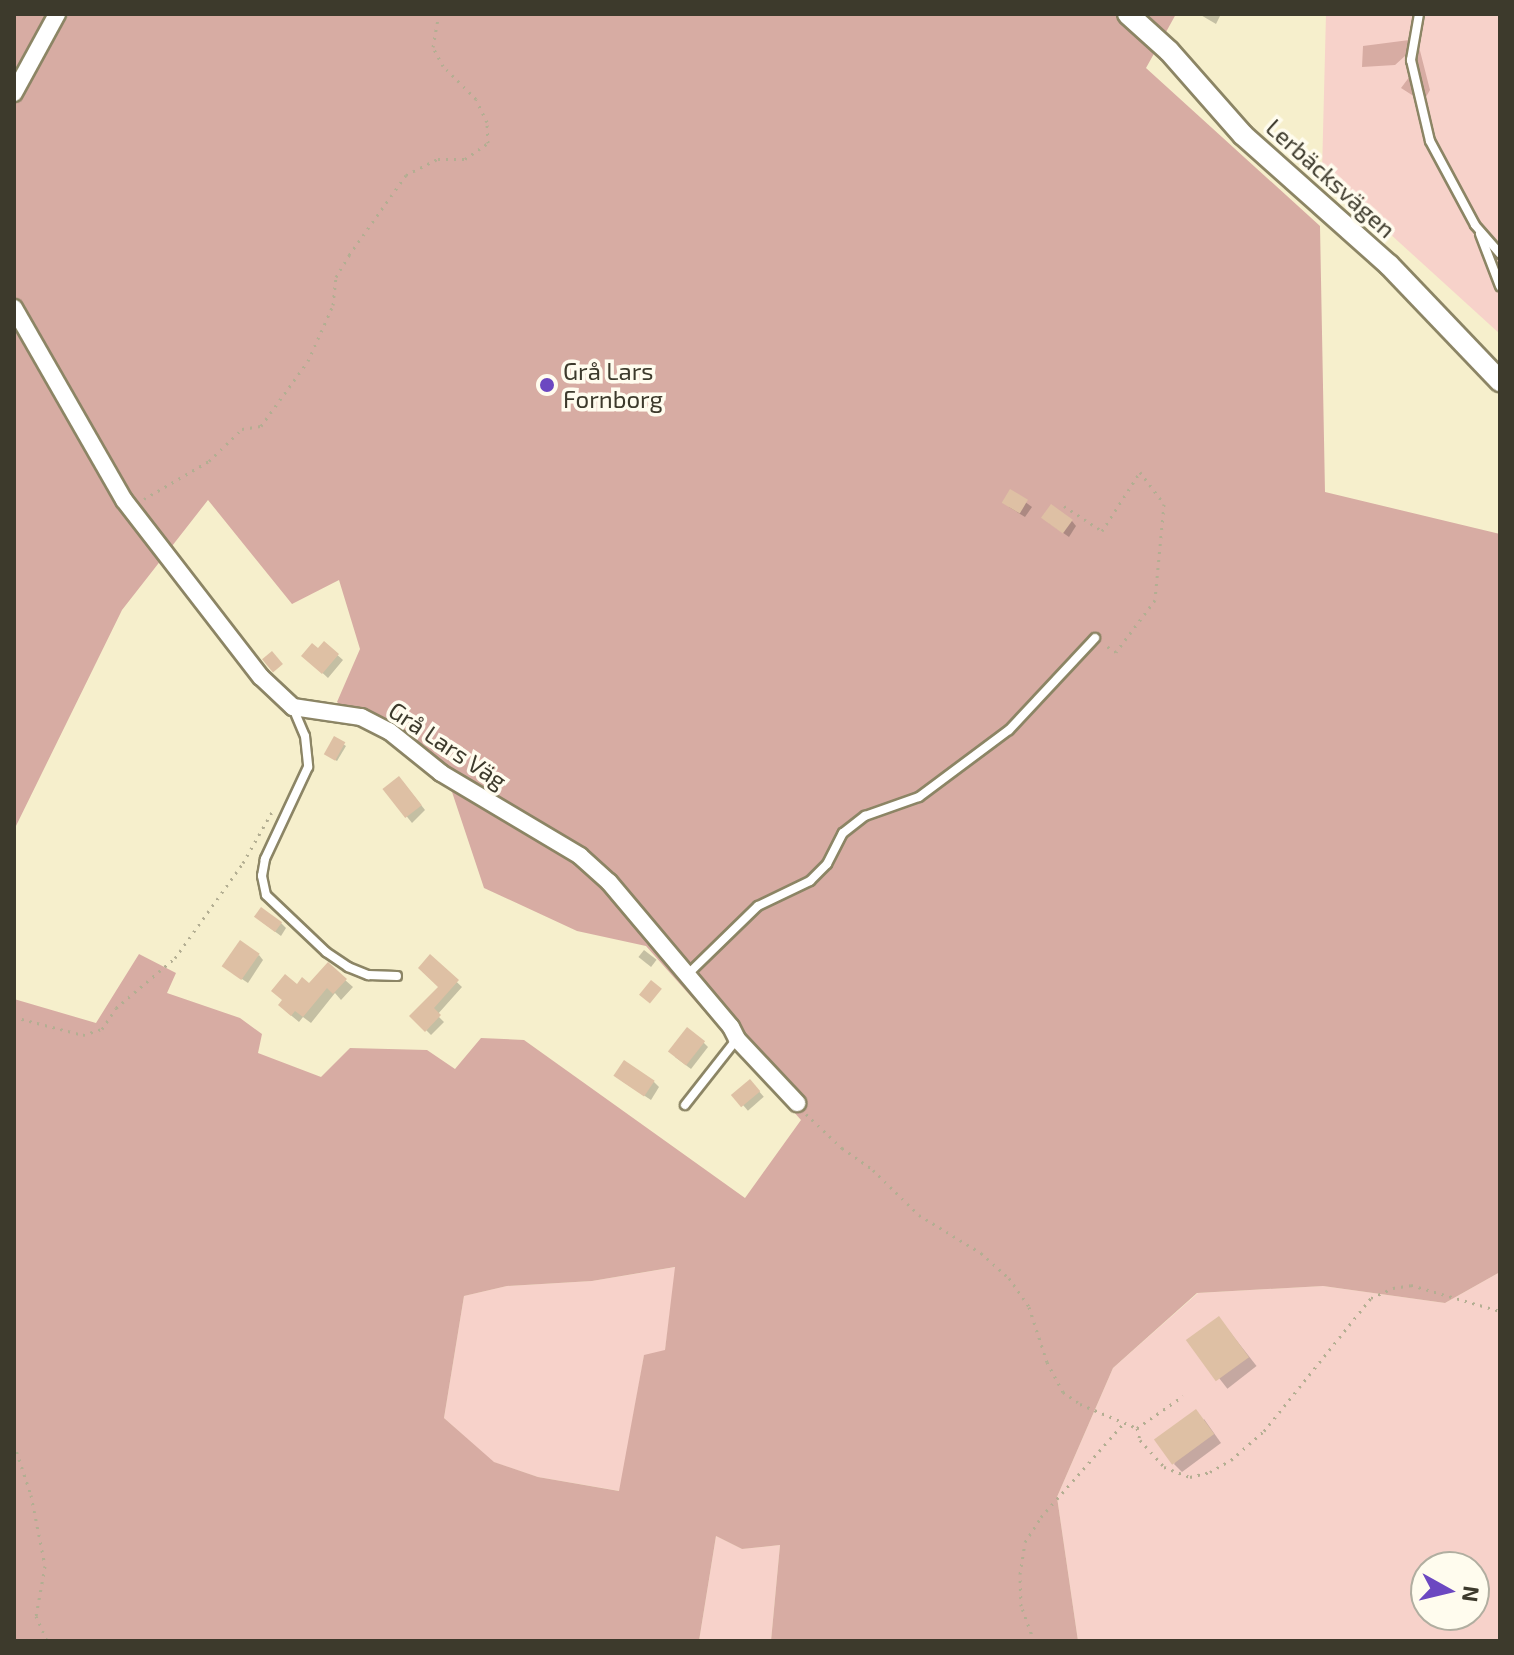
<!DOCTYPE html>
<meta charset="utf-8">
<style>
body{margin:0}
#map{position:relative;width:1514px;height:1655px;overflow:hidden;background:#f6efcc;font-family:"Exo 2",sans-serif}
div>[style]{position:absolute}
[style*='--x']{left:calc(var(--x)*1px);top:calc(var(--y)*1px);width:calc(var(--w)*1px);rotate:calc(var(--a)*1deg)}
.green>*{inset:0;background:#f7d2ca}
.forest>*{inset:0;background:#d7aca3}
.shadow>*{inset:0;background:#0003;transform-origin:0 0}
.building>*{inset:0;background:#dec0a4;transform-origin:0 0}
.path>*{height:3px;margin-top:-1.5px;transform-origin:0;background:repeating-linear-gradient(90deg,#b3ae92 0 2px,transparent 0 8px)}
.roads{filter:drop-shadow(2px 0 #8c8565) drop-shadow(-2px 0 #8c8565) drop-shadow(0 2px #8c8565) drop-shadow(0 -2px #8c8565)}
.service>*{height:8px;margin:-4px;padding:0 4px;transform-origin:4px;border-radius:4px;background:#fff}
.minor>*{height:16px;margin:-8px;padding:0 8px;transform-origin:8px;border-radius:8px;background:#fff}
.tertiary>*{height:20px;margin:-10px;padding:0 10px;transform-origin:10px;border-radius:10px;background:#fff}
.dots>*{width:22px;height:22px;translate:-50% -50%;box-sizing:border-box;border:4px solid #fffcee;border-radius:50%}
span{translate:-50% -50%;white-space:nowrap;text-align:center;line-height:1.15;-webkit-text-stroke:7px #fffcee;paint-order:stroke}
.street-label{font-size:24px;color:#3d3a2c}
.poi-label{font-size:24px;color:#3d3a2c}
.left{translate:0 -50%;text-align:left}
.frame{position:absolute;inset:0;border:16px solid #3d3a2c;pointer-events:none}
.north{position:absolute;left:1410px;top:1551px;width:80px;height:80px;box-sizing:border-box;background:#fffcee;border:2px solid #b1aea0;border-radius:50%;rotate:98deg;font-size:22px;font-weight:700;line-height:32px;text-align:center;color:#3d3a2c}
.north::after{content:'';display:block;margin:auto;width:28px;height:36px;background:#6c48c1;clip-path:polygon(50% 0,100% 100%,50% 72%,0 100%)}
</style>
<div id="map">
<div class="green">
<i style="clip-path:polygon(1326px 14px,1500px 14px,1500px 334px,1322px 172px)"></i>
<i style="clip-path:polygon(676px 1267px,665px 1351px,644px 1356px,620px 1491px,538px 1477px,493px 1462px,444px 1418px,464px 1296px,507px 1286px,592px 1281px)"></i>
<i style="clip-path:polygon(evenodd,1500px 1272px,1500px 1641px,1078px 1641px,1057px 1497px,1113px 1368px,1198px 1293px,1323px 1286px,1445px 1303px,1500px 1272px,1426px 1567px,1474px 1567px,1474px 1615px,1426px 1615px,1426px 1567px)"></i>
<i style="clip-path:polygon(716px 1536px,742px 1549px,780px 1545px,771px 1641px,699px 1641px)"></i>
</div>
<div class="forest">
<i style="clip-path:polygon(evenodd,14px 14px,1176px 14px,1146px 68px,1320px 226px,1325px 492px,1500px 534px,1500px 1272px,1445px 1303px,1323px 1286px,1197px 1293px,1113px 1368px,1057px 1497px,1078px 1641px,771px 1641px,780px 1545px,742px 1549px,716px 1536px,699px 1641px,14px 1641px,14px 999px,96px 1023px,139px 954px,176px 973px,167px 993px,240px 1018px,262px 1034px,258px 1053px,321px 1077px,350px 1048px,427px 1050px,455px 1069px,481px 1038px,524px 1040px,745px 1198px,801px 1120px,646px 946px,577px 931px,484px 888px,452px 792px,337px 702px,360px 649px,339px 580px,292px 604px,208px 500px,122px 610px,14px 830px,14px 14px,675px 1267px,665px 1350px,644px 1355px,619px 1491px,538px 1477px,494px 1462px,444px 1418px,464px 1296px,507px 1286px,592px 1281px,675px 1267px)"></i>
<i style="clip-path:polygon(1417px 39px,1430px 90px,1423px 102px,1401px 88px,1410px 76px,1405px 56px,1395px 65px,1362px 67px,1363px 46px)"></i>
</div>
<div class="shadow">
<i style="clip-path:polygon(1199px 14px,1221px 14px,1216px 24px)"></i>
<i style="clip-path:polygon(1010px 491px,1032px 507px,1025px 517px,1009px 507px)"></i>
<i style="clip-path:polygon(1072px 521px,1076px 526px,1069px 537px,1049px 523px)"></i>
<i style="clip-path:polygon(325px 644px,343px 660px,328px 678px,304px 656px,318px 651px)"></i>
<i style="clip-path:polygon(335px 739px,346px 746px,337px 761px,329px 756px)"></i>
<i style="clip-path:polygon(403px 782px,425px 810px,412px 823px,385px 789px)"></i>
<i style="clip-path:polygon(262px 922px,281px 923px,286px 928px,281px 936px)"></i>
<i style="left:644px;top:950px;width:16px;height:9px;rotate:38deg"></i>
<i style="clip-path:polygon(259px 955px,263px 960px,248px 983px,230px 971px)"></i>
<i style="clip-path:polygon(430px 957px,462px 987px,437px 1015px,444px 1022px,431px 1035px,412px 1016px,441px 987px)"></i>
<i style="clip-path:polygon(328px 965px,353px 987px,341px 1000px,335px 993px,311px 1023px,303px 1017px,299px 1022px,287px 1012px,297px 987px,309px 986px)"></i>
<i style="clip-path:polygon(703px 1042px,708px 1047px,691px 1069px,675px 1057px)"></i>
<i style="clip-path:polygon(622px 1081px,654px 1082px,659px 1087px,651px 1100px)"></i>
<i style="left:750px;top:1081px;width:21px;height:21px;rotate:49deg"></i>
<i style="left:1219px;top:1318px;width:61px;height:37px;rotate:52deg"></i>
<i style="clip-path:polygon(1204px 1419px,1221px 1443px,1182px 1472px,1174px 1464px)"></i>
</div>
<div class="building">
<i style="left:1010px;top:489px;width:21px;height:16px;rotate:31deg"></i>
<i style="left:1051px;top:504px;width:27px;height:17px;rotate:36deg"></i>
<i style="clip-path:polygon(324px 641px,339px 654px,322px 674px,301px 656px,312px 643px,318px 648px)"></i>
<i style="left:272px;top:651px;width:17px;height:13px;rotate:50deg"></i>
<i style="left:334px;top:736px;width:13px;height:21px;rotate:29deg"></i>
<i style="left:399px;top:776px;width:37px;height:21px;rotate:52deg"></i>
<i style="left:261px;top:907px;width:26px;height:12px;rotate:36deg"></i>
<i style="left:240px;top:940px;width:24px;height:32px;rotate:35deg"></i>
<i style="clip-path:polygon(430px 954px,459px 980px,434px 1008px,441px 1015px,425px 1032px,409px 1016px,438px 987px,418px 968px)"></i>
<i style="clip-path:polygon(328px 962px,347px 979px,333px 994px,327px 988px,303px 1017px,295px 1011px,291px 1016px,278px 1005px,282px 1000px,271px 991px,285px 974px,297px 984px,302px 977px,309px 983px)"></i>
<i style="left:651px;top:980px;width:14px;height:19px;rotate:39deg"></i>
<i style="left:687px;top:1027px;width:23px;height:31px;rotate:38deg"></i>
<i style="left:624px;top:1060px;width:37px;height:19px;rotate:34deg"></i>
<i style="left:750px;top:1079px;width:16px;height:25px;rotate:50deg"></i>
<i style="left:1219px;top:1316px;width:51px;height:41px;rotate:54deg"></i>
<i style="left:1196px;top:1409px;width:31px;height:52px;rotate:54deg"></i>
</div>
<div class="path">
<i style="--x:144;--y:499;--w:75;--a:-30.3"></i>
<i style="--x:209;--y:461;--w:46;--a:-44.1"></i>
<i style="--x:242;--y:429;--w:19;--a:-9"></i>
<i style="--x:261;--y:426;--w:80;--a:-54.1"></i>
<i style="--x:308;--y:361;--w:61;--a:-65.9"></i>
<i style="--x:333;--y:305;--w:28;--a:-84"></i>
<i style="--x:336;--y:277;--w:26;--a:-59"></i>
<i style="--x:349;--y:255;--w:98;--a:-54.5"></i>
<i style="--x:406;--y:175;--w:36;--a:-27"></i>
<i style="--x:438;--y:159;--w:27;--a:0"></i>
<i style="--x:465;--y:159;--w:28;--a:-35"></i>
<i style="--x:488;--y:143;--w:21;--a:-93"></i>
<i style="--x:487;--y:122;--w:25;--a:-116"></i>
<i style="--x:476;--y:99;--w:47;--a:-135"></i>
<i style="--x:443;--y:66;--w:21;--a:-118"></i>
<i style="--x:433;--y:47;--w:34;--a:-80"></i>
<i style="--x:1064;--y:506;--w:45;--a:33.3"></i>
<i style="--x:1102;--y:531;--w:70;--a:-57.2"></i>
<i style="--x:1140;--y:472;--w:40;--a:53"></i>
<i style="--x:1164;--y:504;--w:96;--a:95.4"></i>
<i style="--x:1155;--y:600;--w:65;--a:126.9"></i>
<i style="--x:1116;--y:652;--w:13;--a:-148"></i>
<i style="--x:14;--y:1017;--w:71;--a:14.6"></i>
<i style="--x:83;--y:1035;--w:20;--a:-18"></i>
<i style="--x:102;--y:1029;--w:25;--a:-56"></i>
<i style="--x:116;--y:1008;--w:77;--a:-40.3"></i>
<i style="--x:175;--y:958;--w:117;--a:-54.4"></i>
<i style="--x:243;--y:863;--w:59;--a:-60.4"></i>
<i style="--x:806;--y:1114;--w:50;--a:43.4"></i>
<i style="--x:842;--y:1148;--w:38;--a:35"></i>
<i style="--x:873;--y:1170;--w:64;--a:44.4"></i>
<i style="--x:919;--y:1215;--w:73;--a:31.5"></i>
<i style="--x:981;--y:1253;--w:38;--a:42"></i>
<i style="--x:1009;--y:1278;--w:35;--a:55"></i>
<i style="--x:1029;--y:1307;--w:58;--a:71.9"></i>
<i style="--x:1047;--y:1362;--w:34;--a:62"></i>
<i style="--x:1063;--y:1392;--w:21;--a:35"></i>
<i style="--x:1080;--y:1404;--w:62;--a:22.8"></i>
<i style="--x:1137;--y:1428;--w:56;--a:-34.8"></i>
<i style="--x:1137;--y:1428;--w:12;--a:76"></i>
<i style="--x:1140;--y:1440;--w:36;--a:48"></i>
<i style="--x:1164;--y:1467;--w:28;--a:21"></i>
<i style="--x:1190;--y:1477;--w:21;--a:-14"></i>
<i style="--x:1210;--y:1472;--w:24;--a:-30"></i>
<i style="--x:1231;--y:1460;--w:44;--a:-41.3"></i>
<i style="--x:1264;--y:1431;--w:171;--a:-51.2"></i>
<i style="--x:1371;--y:1298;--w:24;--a:-24"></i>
<i style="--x:1393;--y:1288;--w:18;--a:-9"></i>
<i style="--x:1411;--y:1285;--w:93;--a:16.3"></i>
<i style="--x:14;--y:1444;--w:54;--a:71.6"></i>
<i style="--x:31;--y:1495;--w:72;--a:78.8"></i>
<i style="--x:45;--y:1566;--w:51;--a:100.2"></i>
<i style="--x:36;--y:1616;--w:27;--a:66"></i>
<i style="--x:1034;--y:1641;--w:37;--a:-110"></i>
<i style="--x:1021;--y:1606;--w:32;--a:-92"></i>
<i style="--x:1020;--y:1574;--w:32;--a:-81"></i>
<i style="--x:1025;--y:1542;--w:30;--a:-57"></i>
<i style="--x:1041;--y:1517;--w:124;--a:-48.6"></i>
</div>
<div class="roads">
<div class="service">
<i style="--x:1419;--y:14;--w:47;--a:99.9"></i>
<i style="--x:1411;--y:60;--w:83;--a:76.8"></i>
<i style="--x:1430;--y:141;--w:95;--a:61.8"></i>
<i style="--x:1475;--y:225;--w:38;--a:49"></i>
<i style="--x:1480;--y:234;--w:56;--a:69"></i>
<i style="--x:293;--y:708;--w:30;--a:67"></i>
<i style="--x:305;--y:736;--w:31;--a:84"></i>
<i style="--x:308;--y:767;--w:102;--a:115.1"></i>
<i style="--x:265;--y:859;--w:17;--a:100"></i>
<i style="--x:262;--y:876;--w:19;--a:78"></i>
<i style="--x:266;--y:895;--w:83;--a:43.5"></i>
<i style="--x:326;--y:952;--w:27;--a:34"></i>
<i style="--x:348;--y:967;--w:22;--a:22"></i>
<i style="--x:368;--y:975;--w:29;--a:2"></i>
<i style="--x:687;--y:975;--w:99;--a:-44.2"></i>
<i style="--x:758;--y:906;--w:58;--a:-25.7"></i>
<i style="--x:810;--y:881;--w:24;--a:-45"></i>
<i style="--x:827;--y:864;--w:35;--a:-63"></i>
<i style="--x:843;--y:833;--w:28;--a:-38"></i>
<i style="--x:865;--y:816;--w:57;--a:-19.4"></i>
<i style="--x:919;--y:797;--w:112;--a:-36.7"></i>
<i style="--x:1009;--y:730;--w:126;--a:-46.9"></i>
<i style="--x:685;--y:1105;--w:84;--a:-51.8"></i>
</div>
<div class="minor">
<i style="--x:14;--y:93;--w:90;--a:-61.4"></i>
<i style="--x:14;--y:308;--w:221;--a:60.2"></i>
<i style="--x:124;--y:500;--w:224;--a:52.3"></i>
<i style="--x:261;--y:677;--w:44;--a:43.2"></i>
<i style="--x:293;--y:707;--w:69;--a:8.4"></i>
<i style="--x:361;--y:717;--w:31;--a:27"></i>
<i style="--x:389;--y:731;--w:67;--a:38.9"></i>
<i style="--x:441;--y:773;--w:162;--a:30.8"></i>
<i style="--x:580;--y:856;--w:39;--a:42"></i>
<i style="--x:609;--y:882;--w:189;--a:49.9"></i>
<i style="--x:731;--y:1027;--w:13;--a:63"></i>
<i style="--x:737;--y:1039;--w:88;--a:46.8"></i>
</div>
<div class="tertiary">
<i style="--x:1128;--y:14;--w:55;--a:42.1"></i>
<i style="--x:1169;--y:51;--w:112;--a:48.6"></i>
<i style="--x:1243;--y:135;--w:195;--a:41.7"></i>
<i style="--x:1389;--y:265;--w:161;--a:46.3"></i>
</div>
</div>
<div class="dots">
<i style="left:547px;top:385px;background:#6c48c1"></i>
</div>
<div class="street-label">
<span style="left:1331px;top:178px;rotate:42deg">Lerbäcksvägen</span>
<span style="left:448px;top:745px;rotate:34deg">Grå Lars Väg</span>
</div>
<div class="poi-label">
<span class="left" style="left:563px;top:385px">Grå Lars<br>Fornborg</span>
</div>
<div class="frame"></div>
<div class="north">N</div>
</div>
